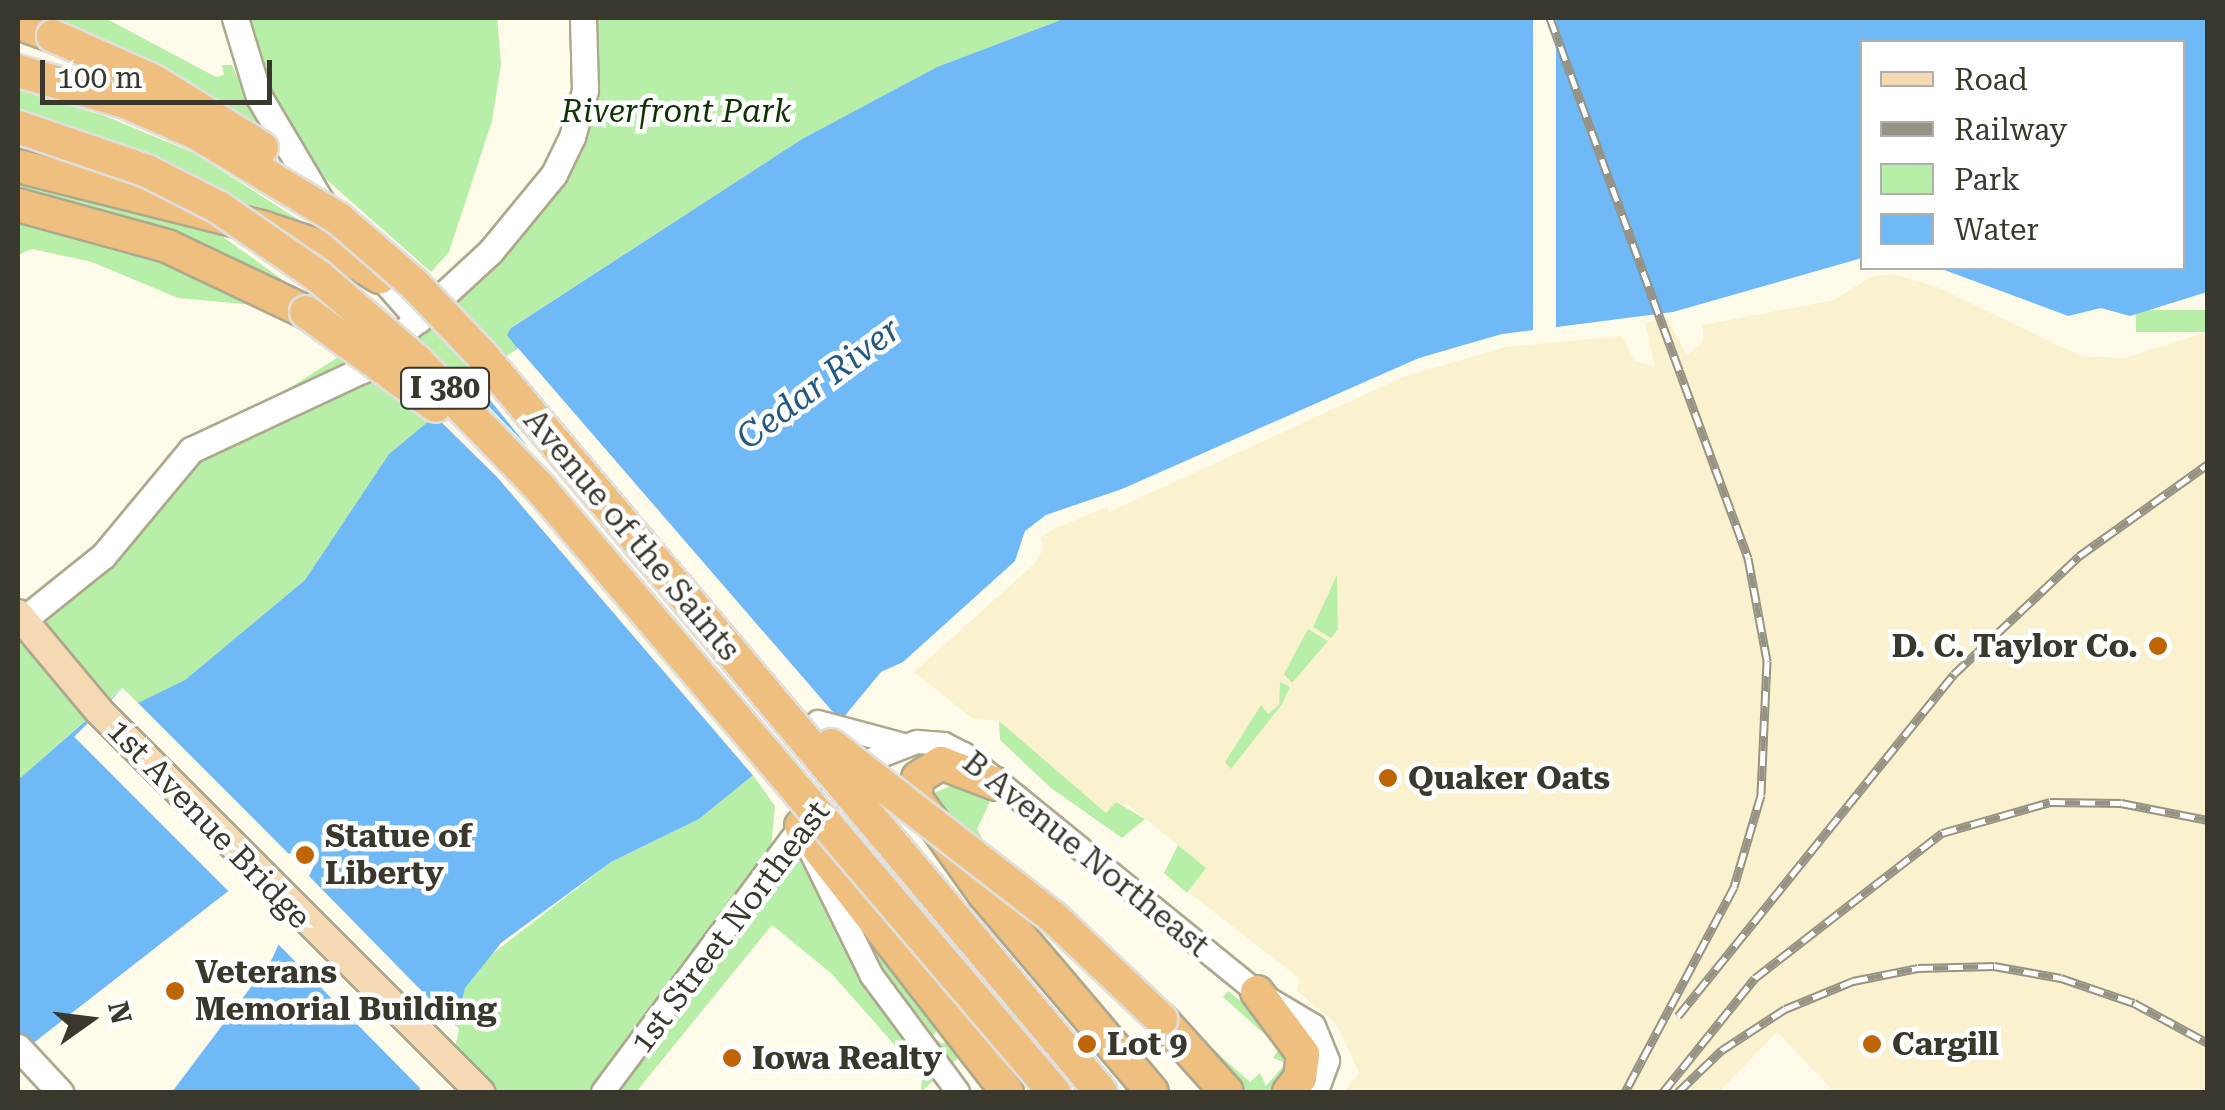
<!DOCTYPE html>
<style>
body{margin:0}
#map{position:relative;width:2225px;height:1110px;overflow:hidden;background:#fffbea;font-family:"Roboto Serif",serif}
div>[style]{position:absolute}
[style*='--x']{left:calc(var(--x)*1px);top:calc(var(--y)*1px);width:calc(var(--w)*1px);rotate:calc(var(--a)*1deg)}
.built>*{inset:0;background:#faf2ce}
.green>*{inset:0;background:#b7eea8;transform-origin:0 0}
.water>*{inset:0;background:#6eb9f6}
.pier>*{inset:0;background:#fffbea;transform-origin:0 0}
.roads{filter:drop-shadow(2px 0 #aea88e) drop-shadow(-2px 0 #aea88e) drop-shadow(0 2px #aea88e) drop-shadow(0 -2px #aea88e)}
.tertiary>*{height:22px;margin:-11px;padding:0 11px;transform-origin:11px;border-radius:11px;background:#fff}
.secondary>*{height:25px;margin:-12.5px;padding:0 12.5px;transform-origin:12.5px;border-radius:12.5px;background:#fff}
.primary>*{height:28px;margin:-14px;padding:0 14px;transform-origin:14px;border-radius:14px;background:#f5d9b2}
.motorway>*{height:32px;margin:-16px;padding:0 16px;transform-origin:16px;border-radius:16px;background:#eebf7e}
.rail>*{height:9px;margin-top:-4.5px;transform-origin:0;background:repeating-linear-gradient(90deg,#fff 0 15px,#969385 0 30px);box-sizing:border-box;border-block:2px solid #969385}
.bridges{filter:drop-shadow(2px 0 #dfdfdd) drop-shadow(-2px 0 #dfdfdd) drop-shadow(0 2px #dfdfdd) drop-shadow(0 -2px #dfdfdd)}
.motorway-bridge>*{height:32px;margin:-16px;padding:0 16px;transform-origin:16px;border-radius:16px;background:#eebf7e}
.dots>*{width:28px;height:28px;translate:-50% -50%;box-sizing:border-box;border:5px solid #fff;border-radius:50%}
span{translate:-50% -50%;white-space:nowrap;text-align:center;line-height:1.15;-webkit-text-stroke:9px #fff;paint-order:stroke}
.shield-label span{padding:2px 8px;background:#fff;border:2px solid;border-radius:8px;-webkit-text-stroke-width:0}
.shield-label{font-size:30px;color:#3a382d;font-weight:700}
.park-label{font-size:32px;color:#0d3301;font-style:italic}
.street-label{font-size:32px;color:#3a382d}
.poi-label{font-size:32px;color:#3a382d;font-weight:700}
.right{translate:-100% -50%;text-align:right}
.left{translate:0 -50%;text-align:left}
.water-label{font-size:35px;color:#225881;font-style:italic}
.frame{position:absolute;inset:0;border:20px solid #3a382d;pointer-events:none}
.legend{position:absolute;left:1860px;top:40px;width:325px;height:230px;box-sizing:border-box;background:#fff;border:2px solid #b0afab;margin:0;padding:12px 18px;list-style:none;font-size:30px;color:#3a382d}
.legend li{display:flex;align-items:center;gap:20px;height:50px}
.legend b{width:50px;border:2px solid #b0afab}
.north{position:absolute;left:40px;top:970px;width:100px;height:100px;-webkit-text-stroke:8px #fff;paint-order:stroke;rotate:76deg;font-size:28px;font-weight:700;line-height:40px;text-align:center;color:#3a382d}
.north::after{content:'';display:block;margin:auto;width:35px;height:45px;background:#3a382d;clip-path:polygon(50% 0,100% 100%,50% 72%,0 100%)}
.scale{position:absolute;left:40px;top:60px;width:232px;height:45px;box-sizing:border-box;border:5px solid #3a382d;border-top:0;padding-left:12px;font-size:30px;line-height:35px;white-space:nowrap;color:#3a382d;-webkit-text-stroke:8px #fff;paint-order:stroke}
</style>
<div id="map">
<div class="built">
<i style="clip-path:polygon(1892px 274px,1937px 287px,2081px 356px,2124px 358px,2207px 332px,2207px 1092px,1834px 1092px,1777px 1032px,1719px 1092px,1344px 1092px,1359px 1073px,1336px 1024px,1297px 991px,1300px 979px,1188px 892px,1206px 868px,1127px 804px,1107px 813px,1001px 730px,1001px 721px,973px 719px,914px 672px,1034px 564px,1044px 548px,1040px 538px,1051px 530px,1107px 507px,1109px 512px,1405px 376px,1506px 347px,1622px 336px,1634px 361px,1655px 366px,1645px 324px,1666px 316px,1687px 355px,1703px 342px,1703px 325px,1834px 300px,1871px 277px)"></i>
</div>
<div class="green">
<i style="clip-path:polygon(38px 18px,105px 18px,216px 77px,224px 75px,222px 65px,232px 65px,262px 132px)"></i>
<i style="clip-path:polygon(249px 18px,497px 18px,501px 64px,492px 121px,449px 252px,431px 272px,310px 165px,273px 106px)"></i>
<i style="clip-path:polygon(583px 18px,1066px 18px,937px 67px,802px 139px,512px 327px,518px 348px,389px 454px,305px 580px,185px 680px,138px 704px,122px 688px,18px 780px,18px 624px,225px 429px,461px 279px,572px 137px)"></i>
<i style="clip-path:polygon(18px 90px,105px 116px,194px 153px,329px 239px,291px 233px,155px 155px,18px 108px)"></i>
<i style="clip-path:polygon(18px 173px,208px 226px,344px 324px,18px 196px)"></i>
<i style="clip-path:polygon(18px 213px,124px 240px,285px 308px,178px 298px,92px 262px,32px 249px,18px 255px)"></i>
<i style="left:2207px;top:310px;width:22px;height:71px;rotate:90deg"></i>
<i style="clip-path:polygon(1337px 575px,1338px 629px,1331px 638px,1313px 627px)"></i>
<i style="clip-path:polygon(1308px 629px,1328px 641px,1292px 683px,1284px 674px)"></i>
<i style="clip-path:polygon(1280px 682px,1290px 687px,1282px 704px,1231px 769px,1225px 762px,1261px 705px,1268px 714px,1279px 705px)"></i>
<i style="clip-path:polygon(999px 721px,1106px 813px,1116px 802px,1145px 819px,1122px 838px,1051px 788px,1000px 740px)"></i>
<i style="clip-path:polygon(753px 775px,775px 806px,771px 848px,600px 1092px,483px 1092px,448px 1042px,465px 988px,487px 958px,611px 862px,699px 819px)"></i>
<i style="clip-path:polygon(955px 784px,990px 802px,977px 829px,985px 844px,950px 831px,931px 794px)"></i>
<i style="clip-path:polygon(1178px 845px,1206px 868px,1187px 893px,1164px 873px)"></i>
<i style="clip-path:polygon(799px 857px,867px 983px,933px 1081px,921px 1092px,922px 1076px,832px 974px,772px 925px,636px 1092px,619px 1092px)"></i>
<i style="clip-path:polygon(849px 904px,932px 1014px,928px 1020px,939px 1026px,933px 1037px,943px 1044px,951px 1036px,963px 1053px,949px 1067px,876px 965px)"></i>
<i style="clip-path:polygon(1228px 991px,1280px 1032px,1293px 1055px,1270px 1092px,1243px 1091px,1197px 1035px,1250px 1082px,1260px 1073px,1266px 1086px,1286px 1063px,1273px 1058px,1280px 1048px,1223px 997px)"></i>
</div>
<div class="water">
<i style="clip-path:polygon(1066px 18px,2207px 18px,2207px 292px,2130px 316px,2101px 308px,2068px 316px,1939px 268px,2182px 268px,2182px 42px,1862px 42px,1862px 258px,1673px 312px,1502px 334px,1419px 358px,1122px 489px,1046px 515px,1025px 531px,1015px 561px,903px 662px,881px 672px,843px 718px,832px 711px,699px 819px,611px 862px,501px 943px,465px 988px,447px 1062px,417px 1092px,172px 1092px,272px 959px,316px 861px,315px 850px,305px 844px,227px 892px,18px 1055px,18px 780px,123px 688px,138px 703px,185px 680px,305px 580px,389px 454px,517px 348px,507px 335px,511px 328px,802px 139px,937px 67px)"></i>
</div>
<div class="pier">
<i style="left:1533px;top:18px;width:23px;height:324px"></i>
<i style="clip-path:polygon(518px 348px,832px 711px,756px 779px,497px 477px,432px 413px,467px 384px,528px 447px,473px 379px)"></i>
<i style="left:123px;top:688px;width:236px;height:69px;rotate:45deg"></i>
<i style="clip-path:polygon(304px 871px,459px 1029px,453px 1057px,421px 1089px,274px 940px)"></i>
</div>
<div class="roads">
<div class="tertiary">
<i style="--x:818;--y:722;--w:85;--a:15"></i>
<i style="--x:809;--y:848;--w:143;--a:63.8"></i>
<i style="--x:872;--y:976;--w:144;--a:53.4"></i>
<i style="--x:603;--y:1092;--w:332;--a:-53.3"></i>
<i style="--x:801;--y:826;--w:93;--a:-44.1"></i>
<i style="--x:868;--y:761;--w:53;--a:-21.2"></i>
<i style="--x:917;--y:742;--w:27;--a:4"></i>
<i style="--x:944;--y:744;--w:22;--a:27"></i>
<i style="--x:964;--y:754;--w:377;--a:39.1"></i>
<i style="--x:1257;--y:992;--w:66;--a:30.8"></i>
<i style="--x:1314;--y:1026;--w:38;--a:68"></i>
<i style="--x:1328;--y:1061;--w:33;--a:110"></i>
</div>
<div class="secondary">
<i style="--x:235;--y:18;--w:83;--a:73.1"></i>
<i style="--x:259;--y:97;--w:126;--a:59.3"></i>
<i style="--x:370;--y:264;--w:74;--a:48.8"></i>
<i style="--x:18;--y:624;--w:109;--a:-38.7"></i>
<i style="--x:103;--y:556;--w:138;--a:-50.3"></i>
<i style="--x:191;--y:450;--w:189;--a:-25.1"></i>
<i style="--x:362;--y:370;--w:174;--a:-42.7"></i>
<i style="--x:490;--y:252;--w:101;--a:-50.6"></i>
<i style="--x:554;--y:174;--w:41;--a:-64.1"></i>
<i style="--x:572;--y:137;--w:49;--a:-74.5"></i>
<i style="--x:585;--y:90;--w:72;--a:-91.6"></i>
<i style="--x:18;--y:1047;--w:62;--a:47"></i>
</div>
<div class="primary">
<i style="--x:18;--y:614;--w:126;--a:50.1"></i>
<i style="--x:99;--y:711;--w:539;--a:45"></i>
</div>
<div class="motorway">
<i style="--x:18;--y:23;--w:37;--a:20"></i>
<i style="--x:18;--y:166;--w:254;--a:14.1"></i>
<i style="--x:264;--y:228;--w:80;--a:18.2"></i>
<i style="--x:340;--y:253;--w:47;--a:31"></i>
<i style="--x:18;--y:205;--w:155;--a:15.4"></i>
<i style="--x:167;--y:246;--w:154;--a:25.4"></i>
<i style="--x:996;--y:784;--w:59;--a:-159.1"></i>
<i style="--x:941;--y:763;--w:27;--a:147"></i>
<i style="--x:918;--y:778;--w:19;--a:99"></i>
<i style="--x:915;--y:797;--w:120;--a:54.5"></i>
<i style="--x:985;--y:895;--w:258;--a:49.7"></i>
<i style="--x:801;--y:826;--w:336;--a:52.2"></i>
<i style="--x:1257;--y:992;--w:77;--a:53.4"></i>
<i style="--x:1303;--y:1054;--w:24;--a:97"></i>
<i style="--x:1300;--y:1078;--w:18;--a:128"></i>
<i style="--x:1161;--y:1019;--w:98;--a:47.9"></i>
</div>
</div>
<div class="rail">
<i style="--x:1550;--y:18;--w:575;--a:69.86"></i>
<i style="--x:1748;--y:558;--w:105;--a:79.5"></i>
<i style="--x:1767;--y:661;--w:134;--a:92.6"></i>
<i style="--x:1761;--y:795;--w:96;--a:106.4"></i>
<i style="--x:1734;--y:887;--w:232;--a:118"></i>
<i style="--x:1678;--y:1016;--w:439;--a:-51.1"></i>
<i style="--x:1954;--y:674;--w:172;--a:-43.3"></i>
<i style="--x:2079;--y:556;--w:158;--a:-35.5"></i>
<i style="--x:1663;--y:1092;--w:146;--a:-51.1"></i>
<i style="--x:1755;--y:978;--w:237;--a:-37.8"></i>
<i style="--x:1942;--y:833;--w:112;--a:-16"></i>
<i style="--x:2050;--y:802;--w:71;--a:0.8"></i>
<i style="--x:2121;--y:803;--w:89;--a:11.1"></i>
<i style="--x:1678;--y:1092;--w:61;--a:-43.7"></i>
<i style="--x:1722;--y:1050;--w:75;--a:-33.1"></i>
<i style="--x:1785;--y:1009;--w:74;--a:-22.4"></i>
<i style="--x:1853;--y:981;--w:66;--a:-11.3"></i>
<i style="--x:1918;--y:968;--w:76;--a:-1.5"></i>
<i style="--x:1994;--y:966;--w:68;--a:10.2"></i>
<i style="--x:2061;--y:978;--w:77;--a:18.9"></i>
<i style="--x:2134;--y:1003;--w:84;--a:28.4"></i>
</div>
<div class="bridges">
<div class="motorway-bridge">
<i style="--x:53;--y:36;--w:111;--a:24"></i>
<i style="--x:154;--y:81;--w:127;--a:31.8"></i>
<i style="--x:18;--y:71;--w:111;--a:16.2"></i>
<i style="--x:125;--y:102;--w:77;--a:23.6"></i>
<i style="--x:196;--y:133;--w:167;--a:31"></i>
<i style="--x:339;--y:219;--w:99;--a:40.9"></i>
<i style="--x:414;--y:284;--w:95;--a:46.3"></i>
<i style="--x:480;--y:353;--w:965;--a:49.96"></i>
<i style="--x:18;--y:127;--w:136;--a:18.8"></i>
<i style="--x:147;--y:171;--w:80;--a:26.9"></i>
<i style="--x:218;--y:207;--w:121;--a:34.6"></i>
<i style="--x:318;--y:276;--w:128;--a:40.6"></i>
<i style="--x:415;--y:359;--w:181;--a:45.9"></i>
<i style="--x:541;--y:489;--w:792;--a:49.61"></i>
<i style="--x:306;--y:312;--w:160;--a:35.9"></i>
<i style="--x:831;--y:745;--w:281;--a:37.8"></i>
<i style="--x:1053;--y:917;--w:149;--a:43.4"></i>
</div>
</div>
<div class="dots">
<i style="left:2158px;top:646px;background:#bf6506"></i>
<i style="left:1388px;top:778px;background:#bf6506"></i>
<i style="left:305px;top:855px;background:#bf6506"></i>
<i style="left:175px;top:991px;background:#bf6506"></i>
<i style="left:1087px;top:1044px;background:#bf6506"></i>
<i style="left:1872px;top:1044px;background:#bf6506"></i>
<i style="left:732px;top:1058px;background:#bf6506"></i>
</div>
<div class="shield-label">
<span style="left:445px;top:388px">I 380</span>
</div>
<div class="park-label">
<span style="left:676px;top:111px">Riverfront Park</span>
</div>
<div class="street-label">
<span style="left:632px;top:535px;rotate:50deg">Avenue of the Saints</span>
<span style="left:209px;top:824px;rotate:46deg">1st Avenue Bridge</span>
<span style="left:1086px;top:854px;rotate:39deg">B Avenue Northeast</span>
<span style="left:730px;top:927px;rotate:-53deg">1st Street Northeast</span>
</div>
<div class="poi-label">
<span class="right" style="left:2138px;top:646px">D. C. Taylor Co.</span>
<span class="left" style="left:1408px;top:778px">Quaker Oats</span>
<span class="left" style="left:325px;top:855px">Statue of<br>Liberty</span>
<span class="left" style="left:195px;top:991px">Veterans<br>Memorial Building</span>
<span class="left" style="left:1107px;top:1044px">Lot 9</span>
<span class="left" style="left:1892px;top:1044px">Cargill</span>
<span class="left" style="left:752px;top:1058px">Iowa Realty</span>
</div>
<div class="water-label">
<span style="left:819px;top:384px;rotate:-37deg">Cedar River</span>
</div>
<div class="frame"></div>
<ul class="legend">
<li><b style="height:12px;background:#f5d9b2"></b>Road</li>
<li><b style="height:12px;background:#969385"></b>Railway</li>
<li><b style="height:28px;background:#b7eea8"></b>Park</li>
<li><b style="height:28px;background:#6eb9f6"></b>Water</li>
</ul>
<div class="north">N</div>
<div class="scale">100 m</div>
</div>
